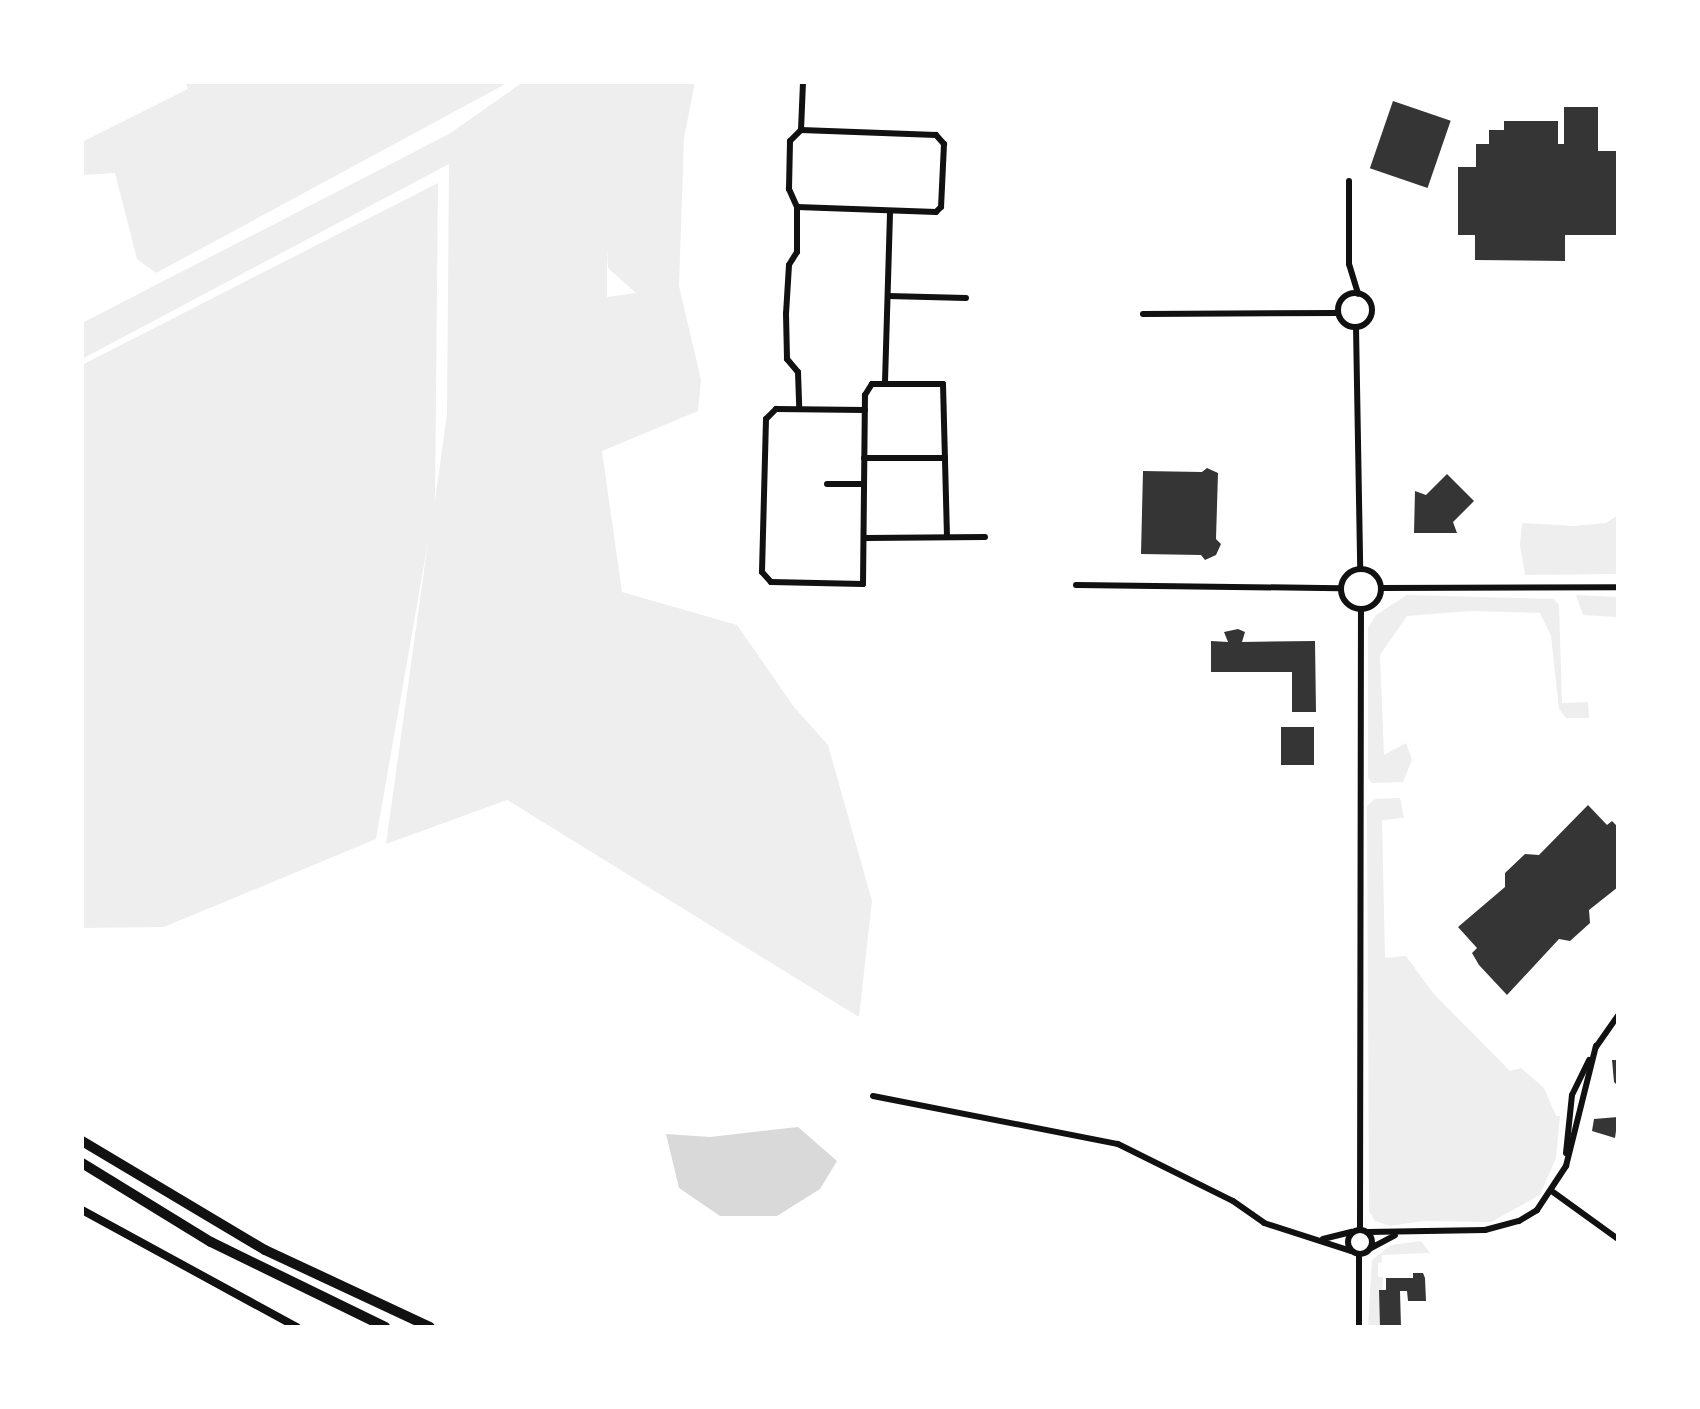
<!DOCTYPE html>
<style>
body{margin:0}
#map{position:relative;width:1700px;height:1409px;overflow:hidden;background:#fff;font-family:Lora,serif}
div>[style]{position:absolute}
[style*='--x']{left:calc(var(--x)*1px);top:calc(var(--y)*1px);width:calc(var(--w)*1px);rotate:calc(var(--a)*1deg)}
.green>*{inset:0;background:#eee}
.water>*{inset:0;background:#d9d9d9}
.building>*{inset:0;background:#353535;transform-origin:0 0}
.minor>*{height:6px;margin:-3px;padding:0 3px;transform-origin:3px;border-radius:3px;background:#111}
.minor>.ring{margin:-3px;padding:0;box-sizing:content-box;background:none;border:6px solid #111;border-radius:50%}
.tertiary>*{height:8px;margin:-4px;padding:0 4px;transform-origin:4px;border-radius:4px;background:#111}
.trunk>*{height:10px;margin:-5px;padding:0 5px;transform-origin:5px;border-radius:5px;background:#111}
span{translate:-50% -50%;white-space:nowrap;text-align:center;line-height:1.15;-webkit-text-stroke:5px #fff;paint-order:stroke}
.frame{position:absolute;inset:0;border:84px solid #fff;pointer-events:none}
</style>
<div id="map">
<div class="green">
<i style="clip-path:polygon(185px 82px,509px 82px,156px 273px,137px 259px,115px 173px,82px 175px,82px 142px,188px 89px)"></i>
<i style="clip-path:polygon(evenodd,523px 82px,695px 82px,684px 138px,679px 286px,701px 380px,698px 411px,602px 451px,622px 592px,737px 625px,794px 707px,828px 745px,872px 901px,859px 1017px,507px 800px,386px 844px,428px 542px,376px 839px,164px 927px,82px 928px,82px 365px,438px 183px,435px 501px,447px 414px,449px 164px,82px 359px,82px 323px,449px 134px,523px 82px,607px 249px,608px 268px,636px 293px,607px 297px,607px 249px)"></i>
<i style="clip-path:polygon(1618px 515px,1618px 574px,1525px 575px,1520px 545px,1522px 523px,1574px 526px,1606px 523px)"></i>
<i style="clip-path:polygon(1407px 595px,1554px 599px,1559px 605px,1562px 703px,1588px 702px,1589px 718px,1566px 718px,1559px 709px,1551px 636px,1540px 613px,1471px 611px,1407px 616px,1380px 655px,1384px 755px,1406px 743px,1412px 760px,1403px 782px,1372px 783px,1368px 778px,1368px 628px,1376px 615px)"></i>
<i style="clip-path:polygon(1576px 595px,1618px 597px,1618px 617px,1583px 615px)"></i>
<i style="clip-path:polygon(1400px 798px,1404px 818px,1382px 820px,1385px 958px,1406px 956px,1433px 993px,1510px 1071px,1521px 1068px,1544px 1088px,1556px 1116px,1560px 1116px,1556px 1158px,1540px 1195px,1491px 1222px,1423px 1221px,1390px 1226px,1375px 1221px,1369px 1211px,1367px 806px,1375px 799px)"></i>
<i style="clip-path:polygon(1421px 1241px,1430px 1253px,1382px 1255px,1382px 1262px,1378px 1263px,1378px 1277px,1383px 1277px,1380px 1327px,1368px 1327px,1372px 1260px,1391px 1245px)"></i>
</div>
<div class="water">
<i style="clip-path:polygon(798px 1127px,837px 1161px,820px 1189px,777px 1216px,720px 1216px,679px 1188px,666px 1134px,710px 1137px)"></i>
</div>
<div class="building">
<i style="left:1393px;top:101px;width:61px;height:71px;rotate:19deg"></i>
<i style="clip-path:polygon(1564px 107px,1598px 107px,1598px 151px,1618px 151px,1618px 235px,1565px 235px,1565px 261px,1475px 260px,1475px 235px,1458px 235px,1458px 167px,1476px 167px,1476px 144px,1489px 144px,1489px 130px,1504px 130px,1504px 121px,1558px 121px,1558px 144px,1564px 144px)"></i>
<i style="clip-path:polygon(1207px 468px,1218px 473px,1216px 539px,1221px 544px,1216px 555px,1205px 560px,1201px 555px,1141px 554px,1143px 471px,1202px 472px)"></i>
<i style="clip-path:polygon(1447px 474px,1474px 501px,1453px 522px,1457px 533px,1414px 533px,1415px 491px,1426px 495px)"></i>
<i style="clip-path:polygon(1238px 629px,1245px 632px,1242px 642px,1315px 641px,1316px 712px,1292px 712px,1292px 672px,1211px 672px,1211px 641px,1228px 642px,1224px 632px)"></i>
<i style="left:1281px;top:727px;width:33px;height:38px"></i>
<i style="clip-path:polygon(1588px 805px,1607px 825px,1612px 821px,1618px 827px,1618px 887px,1589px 910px,1590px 923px,1570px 941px,1559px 939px,1507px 995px,1479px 965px,1472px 953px,1477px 948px,1458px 927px,1505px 887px,1505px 873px,1525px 854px,1539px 855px)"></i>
<i style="clip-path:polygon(1612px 1060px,1618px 1060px,1618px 1086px,1614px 1082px)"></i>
<i style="clip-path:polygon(1618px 1117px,1615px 1138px,1592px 1131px,1594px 1119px)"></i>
<i style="clip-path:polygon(1413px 1273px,1423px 1273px,1425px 1278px,1426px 1301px,1408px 1301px,1407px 1291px,1400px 1291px,1401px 1327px,1380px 1327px,1379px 1290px,1386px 1290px,1386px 1278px,1413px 1278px)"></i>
</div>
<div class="minor">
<i style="--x:801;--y:130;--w:135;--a:2.1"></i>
<i style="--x:936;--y:135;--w:12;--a:48"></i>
<i style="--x:944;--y:144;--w:63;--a:92.7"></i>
<i style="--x:941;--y:207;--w:7;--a:135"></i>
<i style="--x:936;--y:212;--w:139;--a:-177.9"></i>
<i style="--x:797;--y:207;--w:20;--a:-114"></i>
<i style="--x:789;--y:189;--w:48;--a:-88.8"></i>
<i style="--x:790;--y:141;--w:16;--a:-45"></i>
<i style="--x:801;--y:130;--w:48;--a:-87.6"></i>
<i style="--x:1349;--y:181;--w:83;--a:90"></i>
<i style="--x:1349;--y:264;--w:31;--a:73"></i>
<i style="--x:797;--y:207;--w:45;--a:90"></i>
<i style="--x:797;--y:252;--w:15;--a:122"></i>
<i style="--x:789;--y:265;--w:49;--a:93.5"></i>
<i style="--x:786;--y:314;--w:45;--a:88.7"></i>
<i style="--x:787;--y:359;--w:17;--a:50"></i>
<i style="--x:798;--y:372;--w:37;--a:88"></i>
<i class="ring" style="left:1338px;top:293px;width:28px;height:28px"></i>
<i style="--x:888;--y:296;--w:78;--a:1.5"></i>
<i style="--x:1143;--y:314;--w:195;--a:-0.3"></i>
<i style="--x:1356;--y:327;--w:241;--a:89"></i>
<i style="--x:885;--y:382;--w:171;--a:-88.3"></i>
<i style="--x:865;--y:410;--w:89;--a:-179.4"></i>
<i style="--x:776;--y:409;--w:14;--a:135"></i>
<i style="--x:766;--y:419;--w:153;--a:91.5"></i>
<i style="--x:762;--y:572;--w:13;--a:48"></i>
<i style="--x:771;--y:582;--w:92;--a:1.2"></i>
<i style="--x:863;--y:584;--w:189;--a:-89.4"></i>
<i style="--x:865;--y:395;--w:13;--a:-58"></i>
<i style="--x:872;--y:384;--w:71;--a:0"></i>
<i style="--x:943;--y:384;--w:152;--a:88.5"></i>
<i style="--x:864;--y:458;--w:81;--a:0"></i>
<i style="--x:827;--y:484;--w:37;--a:0"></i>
<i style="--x:865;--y:538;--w:120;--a:-0.5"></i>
<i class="ring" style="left:1341px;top:569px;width:34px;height:34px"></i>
<i style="--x:1076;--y:585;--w:264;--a:0.7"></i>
<i style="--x:1381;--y:588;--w:237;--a:-0.2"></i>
<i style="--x:1596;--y:1047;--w:38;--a:-55"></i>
<i style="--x:873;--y:1096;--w:250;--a:11.1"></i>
<i style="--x:1118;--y:1144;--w:128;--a:26.4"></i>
<i style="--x:1233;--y:1201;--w:38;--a:35"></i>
<i style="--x:1264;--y:1223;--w:91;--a:17.8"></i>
<i style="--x:1566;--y:1153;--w:58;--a:-84.1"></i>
<i style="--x:1572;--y:1095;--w:39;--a:-64"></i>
<i style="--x:1553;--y:1192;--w:80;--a:35.9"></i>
<i class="ring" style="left:1348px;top:1230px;width:18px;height:18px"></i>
<i style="--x:1360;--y:1230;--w:621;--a:-89.91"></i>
<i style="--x:1368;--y:1232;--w:117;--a:-1"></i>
<i style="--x:1485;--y:1230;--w:35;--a:-15"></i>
<i style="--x:1519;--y:1221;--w:21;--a:-31"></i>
<i style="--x:1537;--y:1210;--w:53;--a:-56.6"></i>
<i style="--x:1566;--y:1166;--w:124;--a:-76"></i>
<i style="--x:1323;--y:1239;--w:30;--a:-14"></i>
<i style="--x:1371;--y:1248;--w:27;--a:-28"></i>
<i style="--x:1359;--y:1327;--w:73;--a:-90"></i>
</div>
<div class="tertiary">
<i style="--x:82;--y:1210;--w:245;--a:28.6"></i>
</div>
<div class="trunk">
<i style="--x:82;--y:1141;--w:213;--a:30.8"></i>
<i style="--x:265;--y:1250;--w:182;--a:25"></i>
<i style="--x:82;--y:1163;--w:151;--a:31.5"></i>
<i style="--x:211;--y:1242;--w:194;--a:26"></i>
</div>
<div class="frame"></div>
</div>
